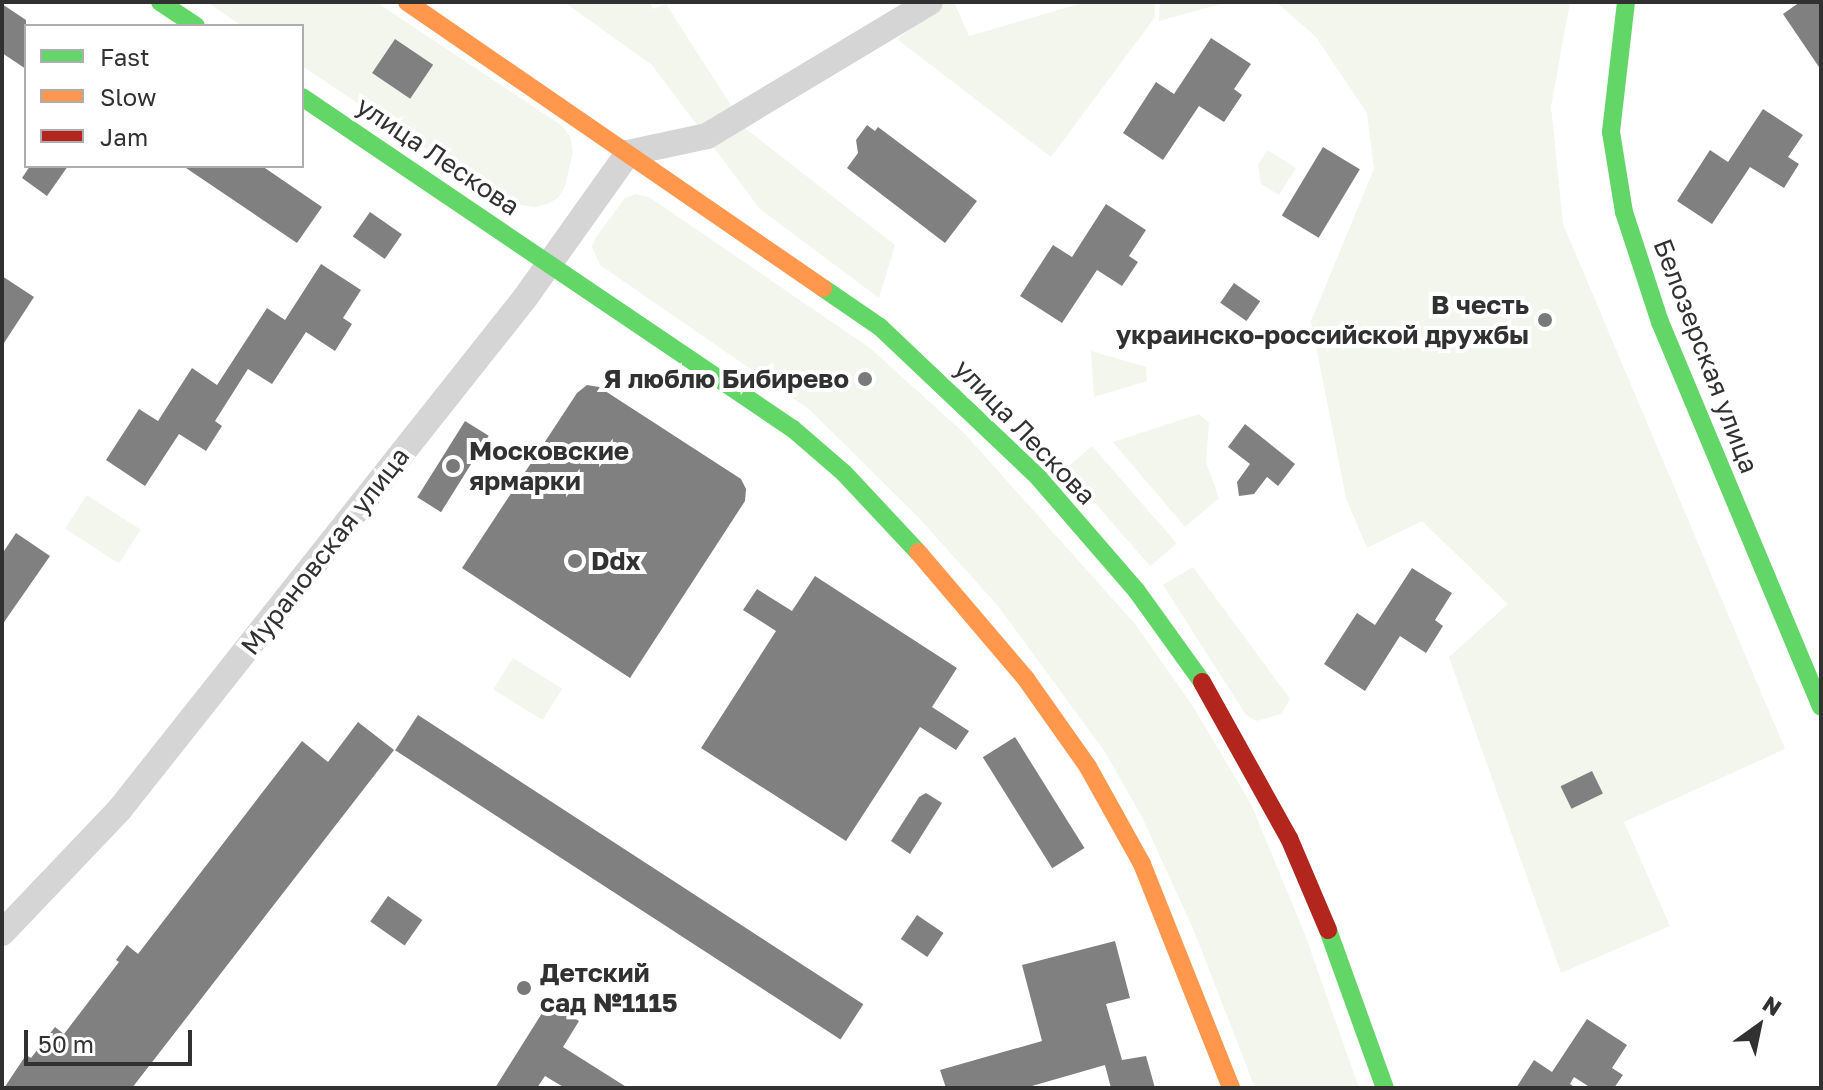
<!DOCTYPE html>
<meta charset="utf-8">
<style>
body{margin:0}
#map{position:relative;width:1823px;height:1090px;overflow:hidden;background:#fff;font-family:"Golos Text",sans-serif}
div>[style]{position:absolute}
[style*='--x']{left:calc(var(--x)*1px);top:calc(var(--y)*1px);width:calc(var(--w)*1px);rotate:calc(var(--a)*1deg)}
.green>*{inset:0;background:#f2f6ed;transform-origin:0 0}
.building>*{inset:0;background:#808080;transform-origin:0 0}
.street>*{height:26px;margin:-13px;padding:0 13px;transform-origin:13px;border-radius:13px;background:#d5d5d5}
.fast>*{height:18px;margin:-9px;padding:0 9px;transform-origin:9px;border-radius:9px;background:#63d668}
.slow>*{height:18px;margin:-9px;padding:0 9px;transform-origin:9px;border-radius:9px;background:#ff974d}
.jam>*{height:18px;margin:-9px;padding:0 9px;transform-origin:9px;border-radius:9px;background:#b3261e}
.dots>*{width:22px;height:22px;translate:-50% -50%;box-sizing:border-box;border:4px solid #fff;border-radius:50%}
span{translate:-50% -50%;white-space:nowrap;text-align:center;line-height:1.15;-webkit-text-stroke:8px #fff;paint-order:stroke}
.street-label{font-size:26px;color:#313131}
.poi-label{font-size:26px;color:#313131;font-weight:700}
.right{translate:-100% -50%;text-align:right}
.left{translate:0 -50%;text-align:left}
.frame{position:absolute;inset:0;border:4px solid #313131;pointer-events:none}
.legend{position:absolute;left:24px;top:24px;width:280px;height:144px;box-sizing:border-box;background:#fff;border:2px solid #adadad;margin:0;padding:10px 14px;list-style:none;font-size:24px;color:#313131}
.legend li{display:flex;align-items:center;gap:16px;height:40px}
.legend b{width:40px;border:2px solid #adadad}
.north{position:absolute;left:1719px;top:986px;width:80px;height:80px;-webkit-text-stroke:6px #fff;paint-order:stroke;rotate:33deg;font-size:22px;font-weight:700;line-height:32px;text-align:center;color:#313131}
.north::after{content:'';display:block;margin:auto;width:28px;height:36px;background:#313131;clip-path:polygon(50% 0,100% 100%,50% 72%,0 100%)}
.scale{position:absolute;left:24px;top:1030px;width:168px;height:36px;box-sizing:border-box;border:4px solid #313131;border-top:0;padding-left:10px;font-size:24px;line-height:28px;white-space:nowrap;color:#313131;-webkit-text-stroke:6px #fff;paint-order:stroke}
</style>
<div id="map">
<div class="green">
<i style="clip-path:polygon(207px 2px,376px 2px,561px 125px,570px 136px,573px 152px,565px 186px,558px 198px,547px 204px,535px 207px,507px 203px,302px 66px,302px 26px,242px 26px)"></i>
<i style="clip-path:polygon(564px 2px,650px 2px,653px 9px,666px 4px,746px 129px,895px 245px,879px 298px,760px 209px,652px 65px)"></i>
<i style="clip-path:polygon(946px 2px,954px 2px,969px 36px,1086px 2px,1155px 2px,1155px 17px,1051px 157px,897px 39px)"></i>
<i style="clip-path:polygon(1160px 2px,1228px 2px,1159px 21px)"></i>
<i style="clip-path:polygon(1276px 2px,1570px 2px,1551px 106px,1563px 224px,1785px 749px,1624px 822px,1670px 926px,1561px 973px,1449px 657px,1508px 604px,1422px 521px,1367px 548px,1346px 498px,1311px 321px,1374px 169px,1367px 113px,1316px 37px)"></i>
<i style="clip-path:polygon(1267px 150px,1296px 168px,1279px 195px,1261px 184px,1258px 165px)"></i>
<i style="clip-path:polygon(636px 194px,649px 197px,870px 348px,965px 434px,1135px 624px,1192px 705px,1251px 804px,1304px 932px,1359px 1088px,1255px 1088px,1194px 931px,1142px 817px,1105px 752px,998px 606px,919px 518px,810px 410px,600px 265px,592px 247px,596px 237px,625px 198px)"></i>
<i style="clip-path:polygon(1091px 351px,1146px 367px,1147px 381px,1094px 397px)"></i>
<i style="clip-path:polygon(1199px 414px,1209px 423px,1206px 462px,1219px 498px,1185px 527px,1113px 442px)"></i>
<i style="left:1092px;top:446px;width:129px;height:35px;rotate:49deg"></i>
<i style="left:87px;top:495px;width:64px;height:40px;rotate:33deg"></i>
<i style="clip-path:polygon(1193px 567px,1290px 699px,1281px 714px,1256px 721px,1246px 715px,1163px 585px)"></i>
<i style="left:513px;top:658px;width:58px;height:37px;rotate:32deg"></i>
</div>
<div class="building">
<i style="clip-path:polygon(1800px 2px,1821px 2px,1821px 70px,1783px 14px)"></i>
<i style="clip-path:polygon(2px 4px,26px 20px,26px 69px,2px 53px)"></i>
<i style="clip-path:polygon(1211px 38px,1251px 64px,1234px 89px,1242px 95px,1224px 122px,1199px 106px,1163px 160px,1123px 133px,1156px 82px,1174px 94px)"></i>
<i style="left:395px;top:39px;width:46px;height:41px;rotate:34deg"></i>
<i style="clip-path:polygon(1763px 109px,1803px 135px,1788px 157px,1799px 164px,1784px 188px,1750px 167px,1712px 224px,1677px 201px,1710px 150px,1728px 162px)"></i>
<i style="clip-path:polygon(867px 125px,875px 131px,878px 127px,977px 201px,945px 243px,847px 168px,858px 153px,856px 140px)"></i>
<i style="left:1323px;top:147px;width:43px;height:80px;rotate:31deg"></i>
<i style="clip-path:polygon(30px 166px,68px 166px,47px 196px,22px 178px)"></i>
<i style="clip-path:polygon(183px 166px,262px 166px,322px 207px,297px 243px)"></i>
<i style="clip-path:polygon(1106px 204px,1146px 230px,1129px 256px,1138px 262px,1122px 286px,1097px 270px,1062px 323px,1020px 296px,1053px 245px,1072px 257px)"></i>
<i style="left:370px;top:212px;width:39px;height:30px;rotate:35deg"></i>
<i style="clip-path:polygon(321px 264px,361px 290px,343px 318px,352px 324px,335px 351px,306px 332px,272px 384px,248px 369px,215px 421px,222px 426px,206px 451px,179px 434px,145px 486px,106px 460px,139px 409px,158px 421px,192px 368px,217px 385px,267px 308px,285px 320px)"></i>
<i style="clip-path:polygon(2px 276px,34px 297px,2px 346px)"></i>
<i style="left:1234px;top:283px;width:32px;height:24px;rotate:35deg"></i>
<i style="clip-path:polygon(587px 385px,599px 387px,741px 479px,746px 489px,745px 501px,630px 678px,462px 568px,577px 393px)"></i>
<i style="left:465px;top:421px;width:28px;height:90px;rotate:32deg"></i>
<i style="clip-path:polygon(1245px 424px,1295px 464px,1278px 486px,1267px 477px,1254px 494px,1239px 496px,1237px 482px,1250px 464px,1228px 447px)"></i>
<i style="clip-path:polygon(16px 533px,50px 556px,2px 625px,2px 554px)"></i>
<i style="clip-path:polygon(1412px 568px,1452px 593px,1435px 620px,1443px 626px,1426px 653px,1400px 636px,1365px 691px,1324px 664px,1357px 613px,1375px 625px)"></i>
<i style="clip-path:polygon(815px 576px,957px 668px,932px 707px,969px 731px,956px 750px,920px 727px,846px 841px,701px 748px,776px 631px,743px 610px,757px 589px,792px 611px)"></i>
<i style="left:418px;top:715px;width:531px;height:42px;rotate:33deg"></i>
<i style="clip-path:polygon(358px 722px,394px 750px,132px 1088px,4px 1088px,26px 1055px,31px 1058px,55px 1027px,64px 1034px,119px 962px,116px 960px,127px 945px,138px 954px,302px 741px,328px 762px)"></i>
<i style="left:1015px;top:737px;width:131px;height:38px;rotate:58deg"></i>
<i style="left:1592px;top:771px;width:25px;height:35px;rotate:64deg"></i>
<i style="clip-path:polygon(926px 793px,942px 803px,910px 854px,891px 841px,919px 797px)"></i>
<i style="left:388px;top:896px;width:42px;height:31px;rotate:35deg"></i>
<i style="left:917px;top:915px;width:32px;height:29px;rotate:34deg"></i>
<i style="clip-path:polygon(1115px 941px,1130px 998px,1106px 1004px,1122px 1060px,1146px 1056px,1155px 1088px,1111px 1088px,1105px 1065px,1025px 1088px,946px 1088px,940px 1070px,1042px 1041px,1022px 965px)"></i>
<i style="clip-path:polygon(549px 1002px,579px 1021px,563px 1047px,628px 1088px,565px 1088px,545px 1076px,537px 1088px,495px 1088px)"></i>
<i style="clip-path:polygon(1587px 1019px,1627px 1045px,1612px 1068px,1623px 1075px,1614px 1088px,1591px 1088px,1574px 1077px,1570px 1084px,1576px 1088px,1516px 1088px,1534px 1060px,1552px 1072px)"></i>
</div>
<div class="street">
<i style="--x:2;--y:933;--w:171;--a:-46.4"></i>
<i style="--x:120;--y:809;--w:652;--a:-51.6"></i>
<i style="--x:525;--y:298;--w:178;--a:-54.6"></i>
<i style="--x:628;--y:153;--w:81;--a:-12.1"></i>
<i style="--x:707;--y:136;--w:260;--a:-31"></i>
</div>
<div class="fast">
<i style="--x:160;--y:2;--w:43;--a:33.7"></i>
<i style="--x:1626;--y:2;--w:131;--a:96.6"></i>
<i style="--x:1611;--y:132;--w:81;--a:80.8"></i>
<i style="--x:1624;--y:212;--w:116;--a:71.9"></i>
<i style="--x:1660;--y:322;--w:417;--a:67.3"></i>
<i style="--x:302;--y:97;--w:593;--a:34.07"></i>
<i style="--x:793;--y:429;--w:67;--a:40.8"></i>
<i style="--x:844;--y:473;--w:108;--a:46.9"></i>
<i style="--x:823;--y:288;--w:69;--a:34.4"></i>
<i style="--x:880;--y:327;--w:218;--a:43.5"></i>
<i style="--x:1038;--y:477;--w:150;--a:49.1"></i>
<i style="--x:1136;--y:590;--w:113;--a:54.3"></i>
<i style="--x:1328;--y:930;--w:168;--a:70.2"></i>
</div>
<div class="slow">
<i style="--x:407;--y:2;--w:505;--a:34.51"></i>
<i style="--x:918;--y:552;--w:167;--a:49.6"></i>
<i style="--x:1026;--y:679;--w:108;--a:54.8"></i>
<i style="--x:1088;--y:767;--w:111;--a:60.9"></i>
<i style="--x:1142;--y:864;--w:241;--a:68.3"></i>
</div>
<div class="jam">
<i style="--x:1202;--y:682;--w:179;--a:60.9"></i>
<i style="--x:1289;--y:838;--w:100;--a:67"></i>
</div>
<div class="dots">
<i style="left:1545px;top:320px;background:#797979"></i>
<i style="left:865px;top:379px;background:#797979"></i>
<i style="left:453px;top:466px;background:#797979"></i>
<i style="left:575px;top:561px;background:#797979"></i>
<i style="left:524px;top:988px;background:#797979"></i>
</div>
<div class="street-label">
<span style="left:438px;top:156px;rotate:34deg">улица Лескова</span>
<span style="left:1706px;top:356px;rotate:69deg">Белозерская улица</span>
<span style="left:1025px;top:432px;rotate:46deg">улица Лескова</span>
<span style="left:325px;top:551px;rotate:-52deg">Мурановская улица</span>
</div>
<div class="poi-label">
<span class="right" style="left:1529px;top:320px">В честь<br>украинско-российской дружбы</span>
<span class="right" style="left:849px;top:379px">Я люблю Бибирево</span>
<span class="left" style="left:469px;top:466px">Московские<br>ярмарки</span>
<span class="left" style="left:591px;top:561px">Ddx</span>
<span class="left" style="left:540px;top:988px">Детский<br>сад №1115</span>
</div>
<div class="frame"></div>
<ul class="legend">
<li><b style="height:10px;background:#63d668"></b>Fast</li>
<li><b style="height:10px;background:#ff974d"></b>Slow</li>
<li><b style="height:10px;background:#b3261e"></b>Jam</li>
</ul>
<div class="north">N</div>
<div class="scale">50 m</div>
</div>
